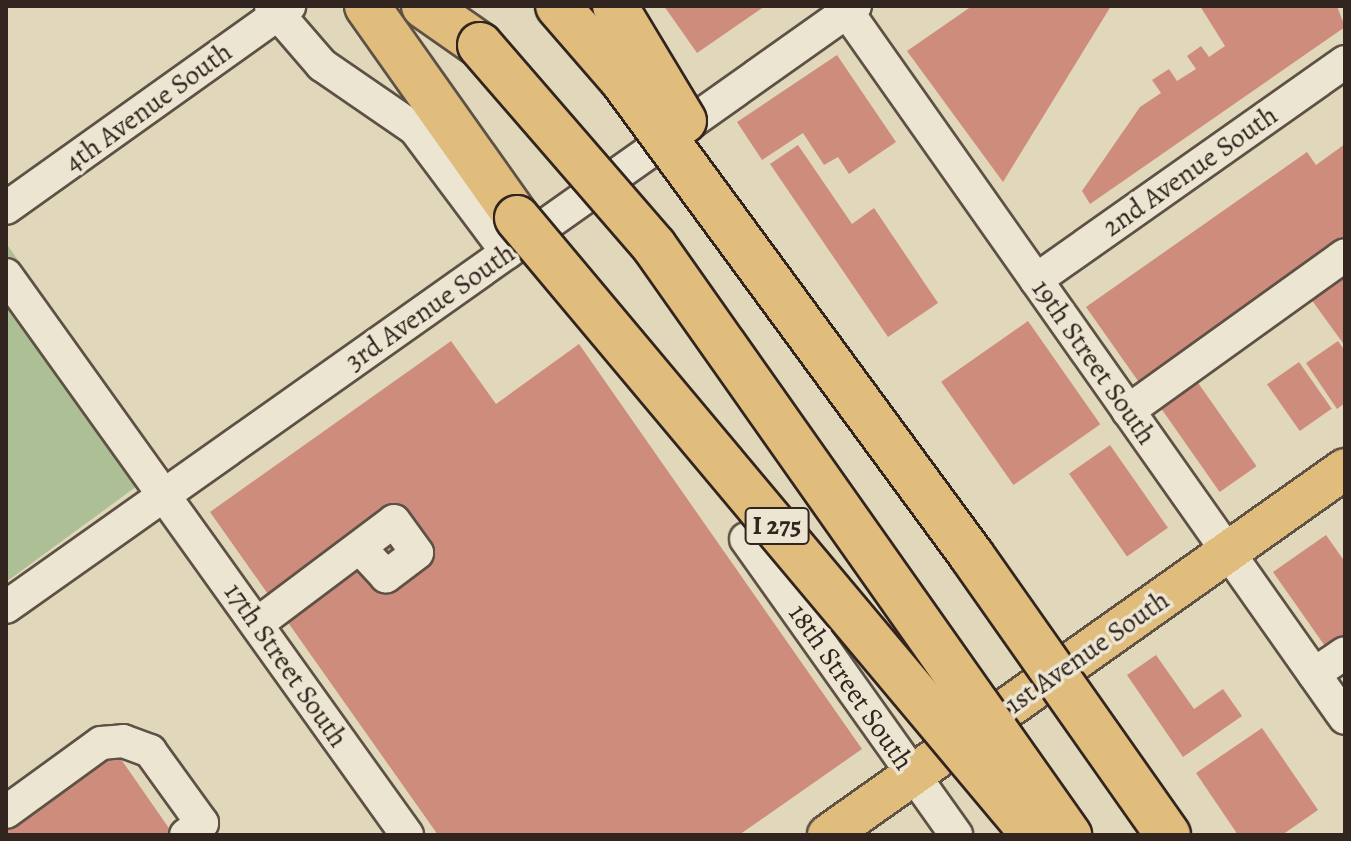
<!DOCTYPE html>
<style>
body{margin:0}
#map{position:relative;width:1351px;height:841px;overflow:hidden;background:#e1d7ba;font-family:Alegreya,serif}
div>[style]{position:absolute}
[style*='--x']{left:calc(var(--x)*1px);top:calc(var(--y)*1px);width:calc(var(--w)*1px);rotate:calc(var(--a)*1deg)}
.green>*{inset:0;background:#adbf94}
.building>*{inset:0;background:#ce8d7c;transform-origin:0 0}
.roads{filter:drop-shadow(2px 0 #5e5145) drop-shadow(-2px 0 #5e5145) drop-shadow(0 2px #5e5145) drop-shadow(0 -2px #5e5145)}
.minor>*{height:32px;margin:-16px;padding:0 16px;transform-origin:16px;border-radius:16px;background:#ece5d2}
.major>*{height:40px;margin:-20px;padding:0 20px;transform-origin:20px;border-radius:20px;background:#e0bc7d}
.highway>*{height:44px;margin:-22px;padding:0 22px;transform-origin:22px;border-radius:22px;background:#e0bc7d}
.bridges{filter:drop-shadow(2px 0 #32241e) drop-shadow(-2px 0 #32241e) drop-shadow(0 2px #32241e) drop-shadow(0 -2px #32241e)}
.highway-bridge>*{height:44px;margin:-22px;padding:0 22px;transform-origin:22px;border-radius:22px;background:#e0bc7d}
span{translate:-50% -50%;white-space:nowrap;text-align:center;line-height:1.15;-webkit-text-stroke:7px #ece5d2;paint-order:stroke}
.shield-label span{padding:2px 6px;background:#ece5d2;border:2px solid;border-radius:6px;-webkit-text-stroke-width:0}
.shield-label{font-size:26px;color:#32241e;font-weight:700}
.street-label{font-size:28px;color:#32241e}
.frame{position:absolute;inset:0;border:8px solid #32241e;pointer-events:none}
</style>
<div id="map">
<div class="green">
<i style="clip-path:polygon(6px 243px,163px 467px,6px 582px)"></i>
</div>
<div class="building">
<i style="clip-path:polygon(664px 6px,765px 6px,697px 53px)"></i>
<i style="clip-path:polygon(972px 6px,1111px 6px,1003px 182px,907px 51px)"></i>
<i style="clip-path:polygon(1200px 6px,1337px 6px,1345px 27px,1090px 204px,1082px 191px,1140px 107px,1161px 93px,1152px 80px,1169px 69px,1177px 81px,1196px 69px,1187px 56px,1201px 46px,1209px 57px,1225px 46px)"></i>
<i style="clip-path:polygon(837px 55px,896px 142px,849px 174px,838px 157px,824px 165px,803px 133px,762px 160px,737px 122px)"></i>
<i style="clip-path:polygon(1345px 144px,1345px 247px,1143px 388px,1086px 307px,1307px 152px,1316px 165px)"></i>
<i style="clip-path:polygon(798px 145px,852px 224px,874px 208px,938px 303px,888px 337px,770px 164px)"></i>
<i style="clip-path:polygon(1345px 276px,1345px 346px,1311px 299px)"></i>
<i style="left:1028px;top:321px;width:126px;height:106px;rotate:55deg"></i>
<i style="clip-path:polygon(451px 341px,496px 404px,579px 344px,862px 749px,739px 835px,438px 835px,210px 512px)"></i>
<i style="clip-path:polygon(1338px 341px,1345px 351px,1345px 403px,1337px 409px,1306px 363px)"></i>
<i style="left:1299px;top:362px;width:57px;height:39px;rotate:55deg"></i>
<i style="left:1194px;top:377px;width:109px;height:45px;rotate:55deg"></i>
<i style="left:1110px;top:445px;width:101px;height:50px;rotate:55deg"></i>
<i style="clip-path:polygon(1326px 535px,1345px 562px,1345px 637px,1327px 649px,1273px 572px)"></i>
<i style="clip-path:polygon(1156px 655px,1194px 709px,1223px 689px,1242px 716px,1183px 757px,1127px 675px)"></i>
<i style="clip-path:polygon(1262px 728px,1318px 810px,1282px 835px,1238px 835px,1196px 773px)"></i>
<i style="clip-path:polygon(116px 752px,173px 834px,6px 835px,6px 828px)"></i>
</div>
<div class="roads">
<div class="minor">
<i style="--x:271;--y:6;--w:78;--a:49.2"></i>
<i style="--x:322;--y:65;--w:113;--a:34.5"></i>
<i style="--x:415;--y:129;--w:154;--a:53.2"></i>
<i style="--x:843;--y:6;--w:871;--a:54.81"></i>
<i style="--x:6;--y:208;--w:348;--a:-35.5"></i>
<i style="--x:6;--y:275;--w:689;--a:54.39"></i>
<i style="--x:1036;--y:280;--w:378;--a:-35.2"></i>
<i style="--x:1128;--y:411;--w:267;--a:-35.7"></i>
<i style="--x:746;--y:539;--w:363;--a:54.6"></i>
<i style="--x:6;--y:607;--w:1040;--a:-35.29"></i>
<i style="--x:257;--y:624;--w:171;--a:-36.9"></i>
<i style="--x:394;--y:521;--w:39;--a:54"></i>
<i style="--x:417;--y:553;--w:39;--a:143"></i>
<i style="--x:386;--y:576;--w:34;--a:-133"></i>
<i style="--x:1314;--y:674;--w:37;--a:-34"></i>
<i style="--x:6;--y:812;--w:117;--a:-36"></i>
<i style="--x:101;--y:743;--w:22;--a:-5"></i>
<i style="--x:123;--y:741;--w:29;--a:20"></i>
<i style="--x:150;--y:751;--w:89;--a:54.2"></i>
<i style="--x:202;--y:823;--w:20;--a:143"></i>
</div>
<div class="major">
<i style="--x:828;--y:835;--w:633;--a:-35.3"></i>
</div>
<div class="highway">
<i style="--x:367;--y:6;--w:260;--a:54.7"></i>
<i style="--x:424;--y:6;--w:68;--a:34.9"></i>
</div>
</div>
<div class="bridges">
<div class="highway-bridge">
<i style="--x:558;--y:6;--w:99;--a:49.1"></i>
<i style="--x:623;--y:81;--w:589;--a:53.69"></i>
<i style="--x:972;--y:556;--w:341;--a:54.9"></i>
<i style="--x:615;--y:6;--w:134;--a:59"></i>
<i style="--x:480;--y:45;--w:266;--a:49.1"></i>
<i style="--x:654;--y:246;--w:721;--a:54.83"></i>
<i style="--x:517;--y:218;--w:805;--a:50.04"></i>
</div>
</div>
<div class="shield-label">
<span style="left:777px;top:526px">I 275</span>
</div>
<div class="street-label">
<span style="left:148px;top:107px;rotate:-36deg">4th Avenue South</span>
<span style="left:1190px;top:171px;rotate:-35deg">2nd Avenue South</span>
<span style="left:430px;top:307px;rotate:-35deg">3rd Avenue South</span>
<span style="left:1094px;top:362px;rotate:55deg">19th Street South</span>
<span style="left:1087px;top:652px;rotate:-35deg">1st Avenue South</span>
<span style="left:286px;top:665px;rotate:55deg">17th Street South</span>
<span style="left:851px;top:687px;rotate:55deg">18th Street South</span>
</div>
<div class="frame"></div>
</div>
